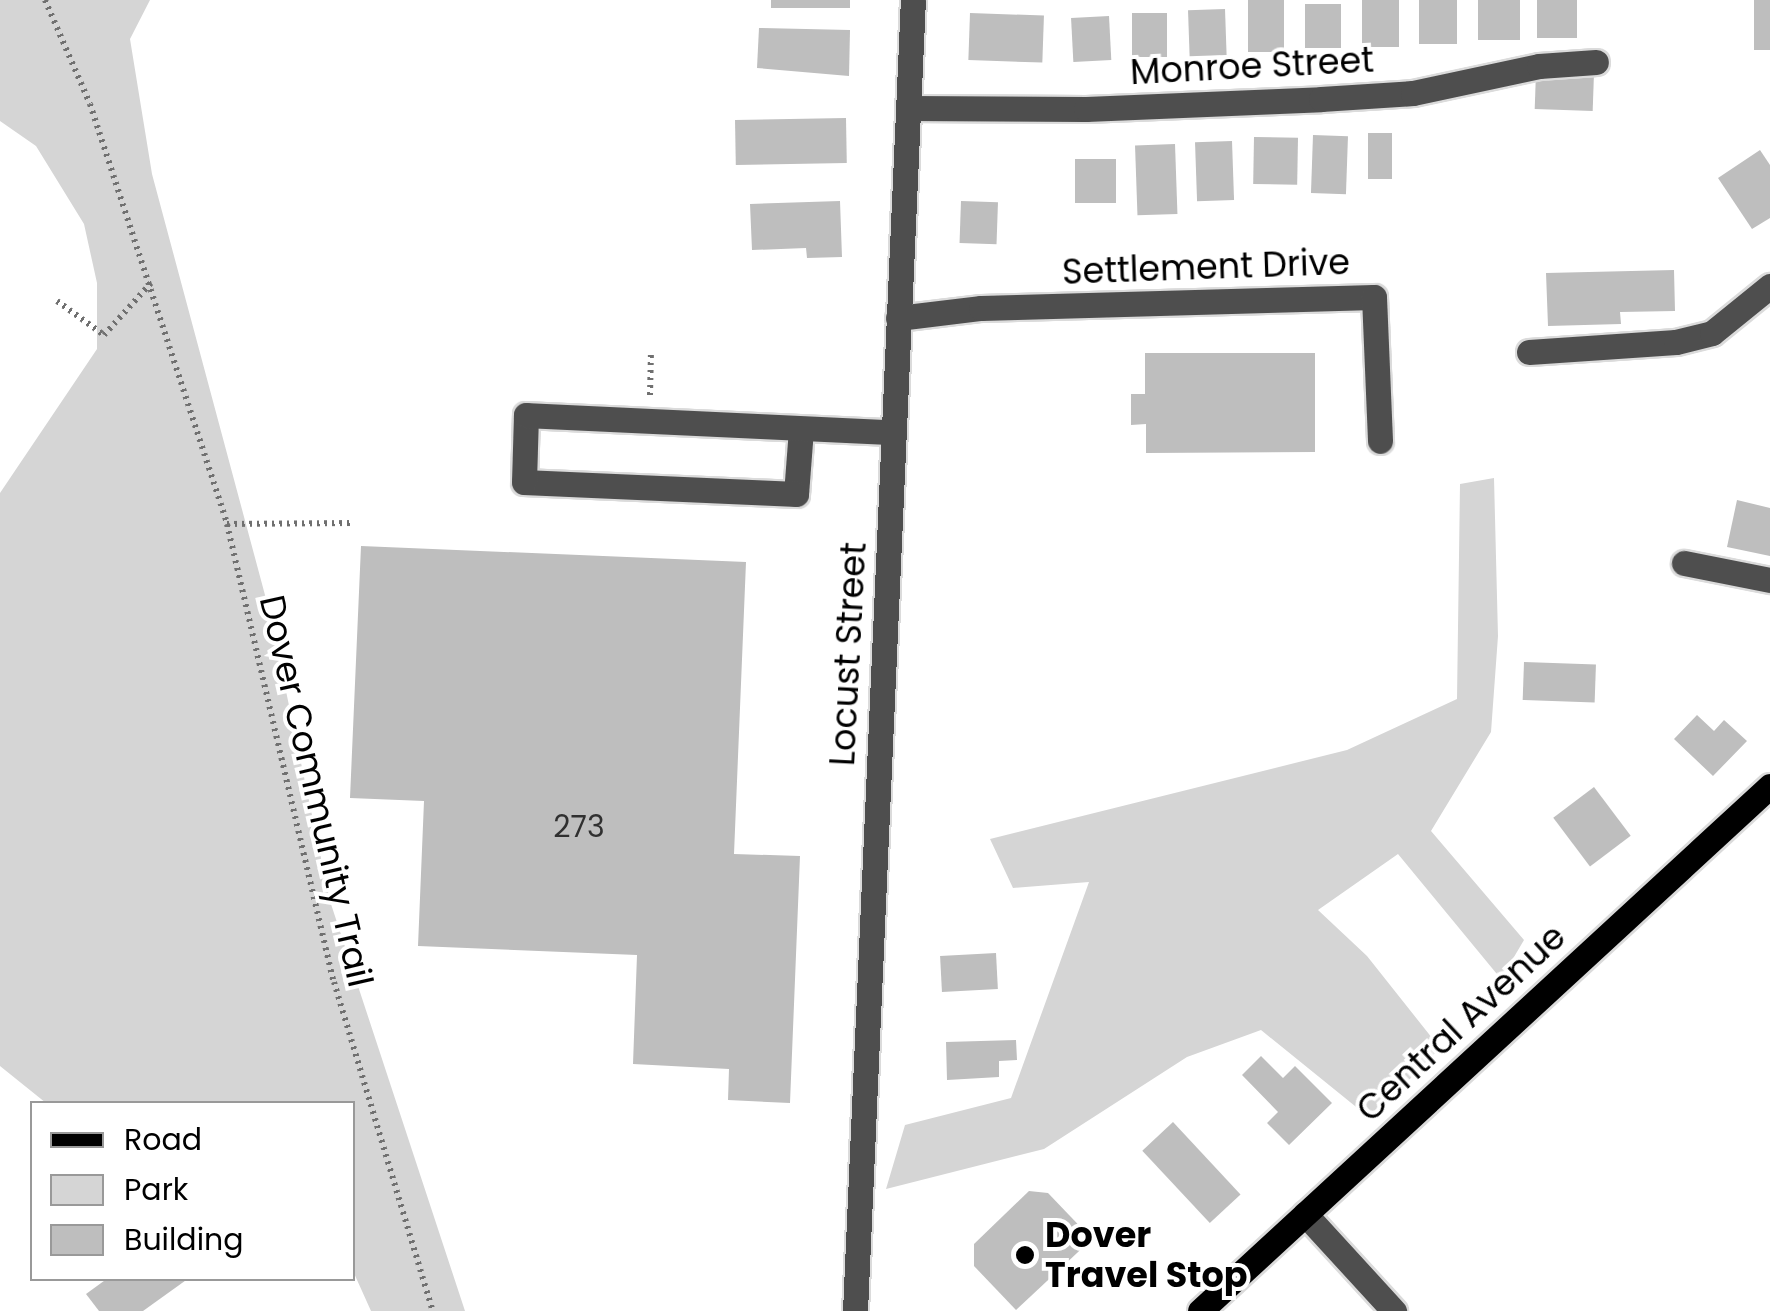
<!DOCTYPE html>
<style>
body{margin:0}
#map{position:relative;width:1770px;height:1311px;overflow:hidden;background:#fff;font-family:Poppins,sans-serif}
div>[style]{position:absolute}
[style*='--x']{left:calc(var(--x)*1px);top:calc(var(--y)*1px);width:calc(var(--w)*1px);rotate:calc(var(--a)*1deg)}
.green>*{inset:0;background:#d5d5d5}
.building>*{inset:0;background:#bebebe;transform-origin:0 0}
.path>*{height:6px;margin-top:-3px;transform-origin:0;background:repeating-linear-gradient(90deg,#707070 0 2.5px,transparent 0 7.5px)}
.roads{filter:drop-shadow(2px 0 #dbdbdb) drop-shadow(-2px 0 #dbdbdb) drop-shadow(0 2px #dbdbdb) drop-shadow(0 -2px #dbdbdb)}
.minor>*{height:25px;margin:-12.5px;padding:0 12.5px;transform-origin:12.5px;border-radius:12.5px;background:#4e4e4e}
.major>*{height:25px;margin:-12.5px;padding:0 12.5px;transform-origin:12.5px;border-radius:12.5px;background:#000}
.dots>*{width:28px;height:28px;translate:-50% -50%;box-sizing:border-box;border:5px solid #fff;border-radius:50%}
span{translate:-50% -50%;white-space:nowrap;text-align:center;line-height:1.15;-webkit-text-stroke:8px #fff;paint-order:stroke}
.number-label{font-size:30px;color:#303030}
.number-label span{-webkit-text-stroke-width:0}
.street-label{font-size:35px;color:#000}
.poi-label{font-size:35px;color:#000;font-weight:700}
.left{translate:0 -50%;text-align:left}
.legend{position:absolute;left:30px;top:1101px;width:325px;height:180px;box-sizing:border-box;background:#fff;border:2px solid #999;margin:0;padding:12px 18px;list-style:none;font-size:30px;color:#000}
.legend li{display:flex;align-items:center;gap:20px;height:50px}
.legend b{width:50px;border:2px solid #999}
</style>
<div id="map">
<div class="green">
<i style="clip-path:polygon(0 0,150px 0,130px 39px,152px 174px,269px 610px,330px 901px,465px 1311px,371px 1311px,353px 1271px,352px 1104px,46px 1103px,0 1066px,0 493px,97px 349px,97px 283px,84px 224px,36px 146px,0 121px)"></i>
<i style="clip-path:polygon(1494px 478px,1498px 636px,1491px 732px,1431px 831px,1524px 940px,1501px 979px,1398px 854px,1318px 910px,1367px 956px,1440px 1048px,1371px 1119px,1261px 1030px,1187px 1057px,1044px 1149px,886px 1189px,905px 1125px,1011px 1098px,1089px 882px,1013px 888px,990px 839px,1347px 750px,1457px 699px,1460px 484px)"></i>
</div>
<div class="building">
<i style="left:771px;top:0;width:79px;height:8px"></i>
<i style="left:1248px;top:0;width:36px;height:52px"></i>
<i style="left:1362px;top:0;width:37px;height:47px"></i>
<i style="left:1419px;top:0;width:38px;height:44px"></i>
<i style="left:1478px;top:0;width:42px;height:40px"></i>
<i style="left:1537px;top:0;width:40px;height:38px"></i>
<i style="left:1754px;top:0;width:16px;height:50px"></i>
<i style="left:1341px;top:4px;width:44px;height:36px;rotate:90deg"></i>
<i style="left:1225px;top:9px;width:46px;height:37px;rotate:88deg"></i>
<i style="left:970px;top:13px;width:74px;height:47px;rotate:2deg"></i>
<i style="left:1132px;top:13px;width:35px;height:44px"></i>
<i style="left:1109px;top:16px;width:44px;height:38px;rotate:87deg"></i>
<i style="clip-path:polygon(759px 28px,850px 30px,849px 76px,757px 68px)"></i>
<i style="left:1536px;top:72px;width:58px;height:37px;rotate:2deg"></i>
<i style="left:846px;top:118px;width:45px;height:111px;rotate:89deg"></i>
<i style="left:1368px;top:133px;width:24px;height:46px"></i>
<i style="left:1313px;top:135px;width:35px;height:58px;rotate:2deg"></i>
<i style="left:1254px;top:137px;width:44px;height:47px;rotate:1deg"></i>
<i style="left:1232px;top:141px;width:59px;height:37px;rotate:88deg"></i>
<i style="left:1175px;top:144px;width:70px;height:40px;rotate:88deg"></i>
<i style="clip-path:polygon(1760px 150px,1770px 165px,1770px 218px,1752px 229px,1718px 178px)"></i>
<i style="left:1075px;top:159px;width:41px;height:44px"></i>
<i style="clip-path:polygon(840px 201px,842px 257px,807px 258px,806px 248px,752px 250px,750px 204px)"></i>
<i style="left:961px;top:201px;width:37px;height:42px;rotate:2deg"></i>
<i style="clip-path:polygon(1674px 270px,1675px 311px,1620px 312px,1621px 324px,1548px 326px,1546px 273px)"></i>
<i style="clip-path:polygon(1145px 353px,1315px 353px,1315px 452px,1146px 453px,1146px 424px,1131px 425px,1131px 394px,1145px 394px)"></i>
<i style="clip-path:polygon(1737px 500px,1770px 508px,1770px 556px,1727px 547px)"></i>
<i style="clip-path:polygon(361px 546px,746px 562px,734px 854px,800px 856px,790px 1103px,728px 1100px,729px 1069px,633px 1064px,637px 955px,418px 946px,424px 801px,350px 798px)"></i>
<i style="left:1524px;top:662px;width:72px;height:38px;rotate:2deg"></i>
<i style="clip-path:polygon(1697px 715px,1714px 731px,1724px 720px,1747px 741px,1713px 776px,1674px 739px)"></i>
<i style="left:1594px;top:787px;width:61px;height:51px;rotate:53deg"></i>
<i style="left:996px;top:953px;width:36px;height:56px;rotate:87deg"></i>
<i style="clip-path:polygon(1016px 1040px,1017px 1060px,999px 1061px,999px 1077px,947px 1080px,946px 1042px)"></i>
<i style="clip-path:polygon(1261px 1056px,1283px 1078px,1295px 1066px,1332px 1103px,1289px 1145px,1267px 1123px,1278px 1112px,1242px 1075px)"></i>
<i style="left:1173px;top:1122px;width:99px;height:42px;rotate:47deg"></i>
<i style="clip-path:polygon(1029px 1191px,1048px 1193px,1092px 1239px,1016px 1310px,974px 1266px,974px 1244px)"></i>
<i style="clip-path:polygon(108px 1278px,189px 1278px,143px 1311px,99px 1311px,86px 1294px)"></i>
</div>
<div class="path">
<i style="--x:45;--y:0;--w:113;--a:66.6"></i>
<i style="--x:90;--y:104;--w:442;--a:71.9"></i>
<i style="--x:227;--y:524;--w:470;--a:76.9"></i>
<i style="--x:334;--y:982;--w:344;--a:73.3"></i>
<i style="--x:57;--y:301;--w:58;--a:35.9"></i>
<i style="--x:104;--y:335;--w:70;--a:-47.9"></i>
<i style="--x:650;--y:395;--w:44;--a:-88.7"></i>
<i style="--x:227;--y:524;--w:127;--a:-0.5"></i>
</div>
<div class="roads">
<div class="minor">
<i style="--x:908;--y:108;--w:178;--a:0.3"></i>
<i style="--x:1086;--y:109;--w:235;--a:-2.4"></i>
<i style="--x:1321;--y:99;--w:92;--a:-3.7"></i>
<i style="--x:1413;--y:93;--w:129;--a:-12.1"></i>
<i style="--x:1539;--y:66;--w:57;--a:-4"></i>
<i style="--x:898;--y:318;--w:84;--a:-6.9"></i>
<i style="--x:981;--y:308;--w:393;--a:-1.6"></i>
<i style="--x:1374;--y:297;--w:144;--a:87.6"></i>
<i style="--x:1529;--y:352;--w:147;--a:-3.9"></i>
<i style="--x:1676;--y:342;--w:37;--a:-14"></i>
<i style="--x:1712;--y:333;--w:75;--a:-39"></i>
<i style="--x:801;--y:429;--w:65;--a:94.4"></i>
<i style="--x:796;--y:494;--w:272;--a:-177.5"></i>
<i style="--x:524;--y:482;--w:67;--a:-88.3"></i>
<i style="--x:526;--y:415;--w:367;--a:2.7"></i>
<i style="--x:1684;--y:563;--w:88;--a:11.2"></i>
<i style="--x:1305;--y:1214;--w:132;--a:47.5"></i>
<i style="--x:855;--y:1311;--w:1312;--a:-87.47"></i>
</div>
<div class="major">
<i style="--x:1200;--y:1311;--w:775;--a:-42.65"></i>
</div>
</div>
<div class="dots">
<i style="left:1025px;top:1255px;background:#000"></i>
</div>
<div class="number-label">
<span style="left:579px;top:827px">273</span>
</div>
<div class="street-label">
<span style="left:1252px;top:66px;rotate:-3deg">Monroe Street</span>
<span style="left:1206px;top:267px;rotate:-2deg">Settlement Drive</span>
<span style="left:848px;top:654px;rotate:-87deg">Locust Street</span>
<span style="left:316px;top:791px;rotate:77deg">Dover Community Trail</span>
<span style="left:1461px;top:1023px;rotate:-43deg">Central Avenue</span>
</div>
<div class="poi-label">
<span class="left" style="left:1045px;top:1255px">Dover<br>Travel Stop</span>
</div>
<ul class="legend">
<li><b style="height:12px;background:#000"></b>Road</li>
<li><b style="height:28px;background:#d5d5d5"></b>Park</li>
<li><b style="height:28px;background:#bebebe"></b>Building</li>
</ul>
</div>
